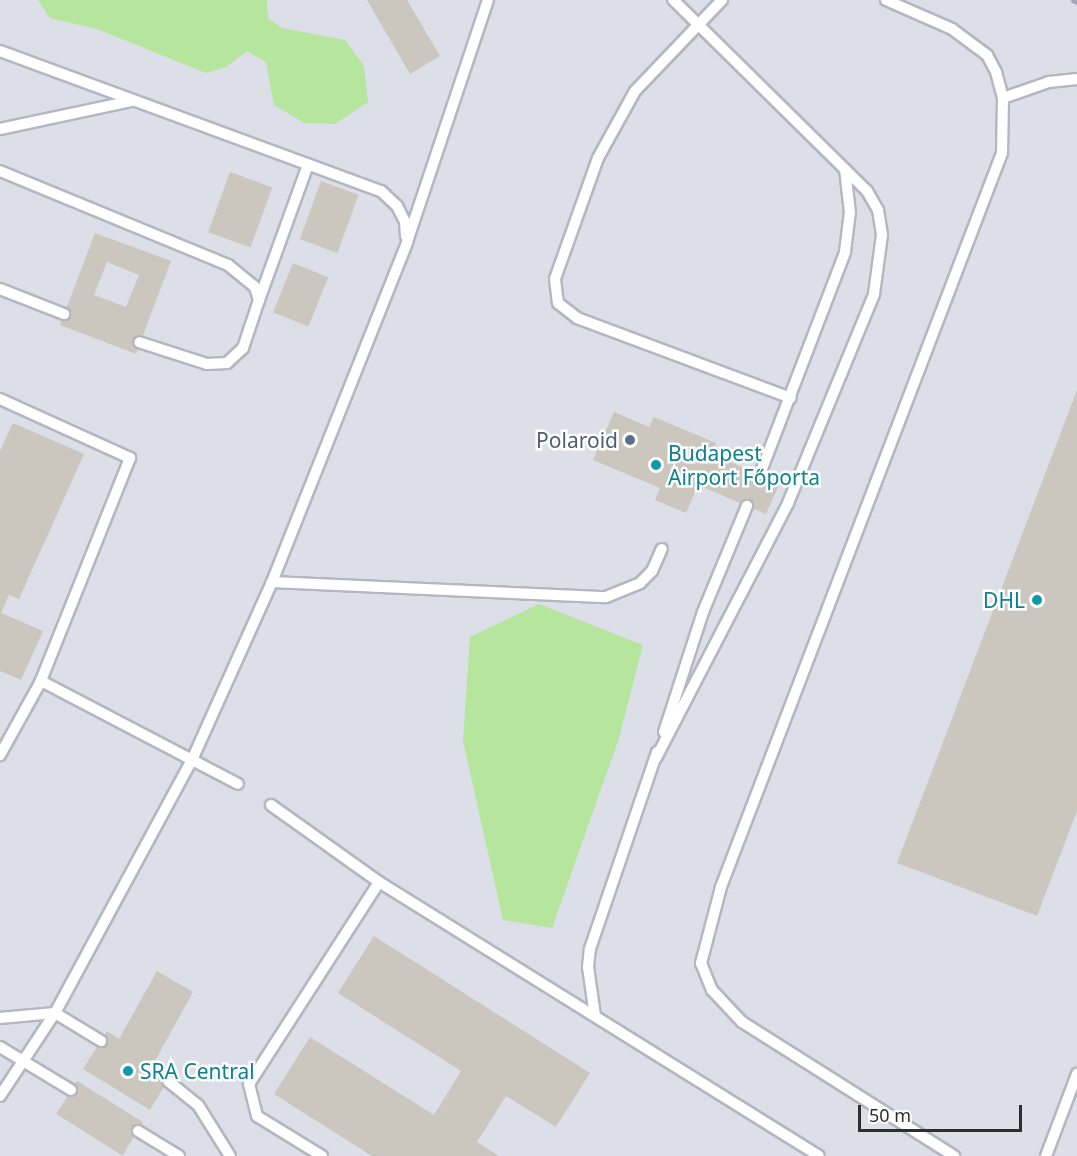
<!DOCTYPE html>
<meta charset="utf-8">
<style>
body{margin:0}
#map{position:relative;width:1077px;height:1156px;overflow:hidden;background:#efe9e1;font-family:"Noto Sans",sans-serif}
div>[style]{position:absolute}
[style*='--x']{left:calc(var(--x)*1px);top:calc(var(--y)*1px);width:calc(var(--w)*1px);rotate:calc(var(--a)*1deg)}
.airport>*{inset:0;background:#dcdee8;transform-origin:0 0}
.green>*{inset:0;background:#b6e59e}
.building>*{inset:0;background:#cbc7bf;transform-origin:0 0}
.roads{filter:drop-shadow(2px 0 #b4b7c1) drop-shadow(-2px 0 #b4b7c1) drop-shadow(0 2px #b4b7c1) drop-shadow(0 -2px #b4b7c1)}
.lane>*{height:10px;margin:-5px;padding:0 5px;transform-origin:5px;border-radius:5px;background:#fff}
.rail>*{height:4.5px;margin:-2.25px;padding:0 2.25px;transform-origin:2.25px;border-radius:2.25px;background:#a3a6b8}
.dots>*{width:16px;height:16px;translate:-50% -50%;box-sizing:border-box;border:3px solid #fff;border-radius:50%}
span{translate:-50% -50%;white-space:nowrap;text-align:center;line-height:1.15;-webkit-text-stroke:5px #fff;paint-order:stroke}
.service-label{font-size:21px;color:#4e5e75}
.right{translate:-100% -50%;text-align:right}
.culture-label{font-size:21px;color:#0d838f}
.left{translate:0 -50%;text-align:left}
.scale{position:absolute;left:858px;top:1105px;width:164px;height:27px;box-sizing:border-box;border:3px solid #2e2e2e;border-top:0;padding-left:8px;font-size:18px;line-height:21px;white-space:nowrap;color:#2e2e2e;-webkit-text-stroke:4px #fff;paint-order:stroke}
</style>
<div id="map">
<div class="airport">
<i style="left:0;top:0;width:1077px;height:1156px"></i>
</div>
<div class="green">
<i style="clip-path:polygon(38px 0,267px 0,268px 18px,282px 28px,345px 40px,364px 66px,368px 102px,335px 124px,304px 123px,274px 105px,266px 62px,247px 51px,226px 67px,206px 73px,97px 29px,50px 18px)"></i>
<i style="clip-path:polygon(539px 604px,643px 645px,619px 738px,552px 928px,503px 920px,463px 741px,470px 637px)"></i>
</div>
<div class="building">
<i style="clip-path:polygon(367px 0,407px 0,440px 56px,410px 74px)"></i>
<i style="left:230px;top:172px;width:45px;height:64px;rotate:20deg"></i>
<i style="left:321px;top:181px;width:40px;height:62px;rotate:20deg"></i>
<i style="clip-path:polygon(evenodd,95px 233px,171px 261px,136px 354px,60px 325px,95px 233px,107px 262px,139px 275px,126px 307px,94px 295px,107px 262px)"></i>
<i style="left:293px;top:263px;width:38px;height:53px;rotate:22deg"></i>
<i style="clip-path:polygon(1077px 390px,1077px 811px,1037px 916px,897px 863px)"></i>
<i style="clip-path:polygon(614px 412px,649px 427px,654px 417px,716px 443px,711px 454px,780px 483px,766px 514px,698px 485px,686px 513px,655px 500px,660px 488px,593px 460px)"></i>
<i style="clip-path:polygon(13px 423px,84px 454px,19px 599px,9px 595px,1px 613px,43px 631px,21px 680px,0 671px,0 451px)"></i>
<i style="clip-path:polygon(374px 936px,590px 1073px,556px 1127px,506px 1096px,477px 1142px,499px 1156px,372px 1156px,274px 1094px,310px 1037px,434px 1115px,461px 1071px,338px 993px)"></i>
<i style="clip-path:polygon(157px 971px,193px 992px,155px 1061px,173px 1072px,150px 1110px,83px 1069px,107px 1031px,119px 1039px)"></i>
<i style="left:77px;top:1081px;width:78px;height:39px;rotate:32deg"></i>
</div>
<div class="roads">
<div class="lane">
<i style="--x:722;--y:0;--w:126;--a:133.7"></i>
<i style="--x:635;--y:91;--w:77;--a:118.9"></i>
<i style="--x:598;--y:158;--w:128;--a:109.6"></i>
<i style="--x:555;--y:279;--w:24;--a:83"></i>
<i style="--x:558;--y:303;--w:24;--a:38"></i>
<i style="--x:577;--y:318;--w:228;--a:20.5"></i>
<i style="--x:886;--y:0;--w:72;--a:23.7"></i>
<i style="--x:952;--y:29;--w:44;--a:36.6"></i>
<i style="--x:987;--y:55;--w:19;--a:62"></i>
<i style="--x:996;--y:72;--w:27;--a:75"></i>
<i style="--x:1003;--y:98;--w:55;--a:91"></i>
<i style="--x:1002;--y:153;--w:786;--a:110.95"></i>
<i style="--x:721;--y:887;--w:79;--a:104.7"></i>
<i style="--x:701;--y:963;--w:29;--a:68"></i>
<i style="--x:712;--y:990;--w:44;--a:46.8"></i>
<i style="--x:742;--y:1022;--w:251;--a:32.3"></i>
<i style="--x:0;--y:51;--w:406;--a:20.2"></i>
<i style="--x:381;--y:191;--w:22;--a:43"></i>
<i style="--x:397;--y:206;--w:18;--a:63"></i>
<i style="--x:405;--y:222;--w:14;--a:86"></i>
<i style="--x:1003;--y:98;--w:49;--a:-19.2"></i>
<i style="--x:1049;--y:82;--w:28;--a:-6"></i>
<i style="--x:0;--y:129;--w:135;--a:-12"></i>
<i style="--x:0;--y:171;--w:247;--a:22.4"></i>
<i style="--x:228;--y:265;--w:35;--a:39"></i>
<i style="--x:255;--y:287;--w:14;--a:73"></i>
<i style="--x:259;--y:300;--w:51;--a:108.4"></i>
<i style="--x:243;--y:348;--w:22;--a:137"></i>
<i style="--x:227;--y:363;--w:20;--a:177"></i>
<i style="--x:207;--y:364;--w:71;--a:-162.1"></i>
<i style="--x:0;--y:289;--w:69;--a:21.3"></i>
<i style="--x:259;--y:300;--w:144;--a:-70.1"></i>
<i style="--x:0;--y:399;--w:143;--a:24.4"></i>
<i style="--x:130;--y:458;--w:240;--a:111.8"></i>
<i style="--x:41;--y:681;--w:85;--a:119"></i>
<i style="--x:760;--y:474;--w:238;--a:-69"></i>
<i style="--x:845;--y:252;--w:39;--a:-83"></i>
<i style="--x:850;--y:213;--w:44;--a:-96.5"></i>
<i style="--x:272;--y:582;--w:334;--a:2.6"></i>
<i style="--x:606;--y:597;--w:37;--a:-22"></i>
<i style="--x:640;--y:583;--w:17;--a:-45"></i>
<i style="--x:652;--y:571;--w:24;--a:-66"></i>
<i style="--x:41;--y:681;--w:222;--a:27.6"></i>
<i style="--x:664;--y:732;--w:126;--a:-72"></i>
<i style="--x:703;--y:612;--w:115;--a:-67.5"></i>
<i style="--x:656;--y:758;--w:287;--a:-62.6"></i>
<i style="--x:788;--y:503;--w:226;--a:-67.6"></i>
<i style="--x:874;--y:294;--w:60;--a:-82.3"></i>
<i style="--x:882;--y:235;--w:25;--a:-99"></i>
<i style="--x:878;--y:210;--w:22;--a:-120"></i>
<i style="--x:867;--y:191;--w:272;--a:-135.4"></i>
<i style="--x:271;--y:805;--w:133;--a:35.5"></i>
<i style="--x:379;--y:882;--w:518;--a:31.91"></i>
<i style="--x:595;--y:1016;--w:49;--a:-98.1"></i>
<i style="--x:588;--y:967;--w:18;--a:-84"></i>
<i style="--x:590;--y:949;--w:208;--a:-71.2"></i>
<i style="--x:0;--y:1018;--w:55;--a:-5.2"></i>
<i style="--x:55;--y:1013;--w:54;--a:31.3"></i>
<i style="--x:0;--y:1047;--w:83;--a:31.2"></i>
<i style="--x:168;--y:1081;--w:38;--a:39"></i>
<i style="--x:198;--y:1105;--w:60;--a:57.9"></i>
<i style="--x:0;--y:1096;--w:100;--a:-56.5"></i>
<i style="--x:55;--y:1013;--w:288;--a:-61.6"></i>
<i style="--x:192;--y:760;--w:195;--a:-65.8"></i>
<i style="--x:272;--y:582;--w:366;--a:-68.3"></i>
<i style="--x:407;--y:242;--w:255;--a:-71.5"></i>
<i style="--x:138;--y:1131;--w:48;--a:31.4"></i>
<i style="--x:322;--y:1156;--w:76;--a:-148.4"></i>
<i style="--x:257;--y:1116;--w:33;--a:-104"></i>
<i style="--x:249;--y:1084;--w:240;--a:-57.2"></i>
<i style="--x:1046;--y:1156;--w:88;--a:-69.3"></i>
</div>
</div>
<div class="rail">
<i style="--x:1073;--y:0;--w:4;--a:27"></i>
</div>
<div class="dots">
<i style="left:630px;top:440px;background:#5c6f8a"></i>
<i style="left:656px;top:465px;background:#0f9aa8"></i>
<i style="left:1037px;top:600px;background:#0f9aa8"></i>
<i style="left:128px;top:1071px;background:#0f9aa8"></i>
</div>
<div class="service-label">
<span class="right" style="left:618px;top:440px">Polaroid</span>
</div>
<div class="culture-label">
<span class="left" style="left:668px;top:465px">Budapest<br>Airport Főporta</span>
<span class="right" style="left:1025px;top:600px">DHL</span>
<span class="left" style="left:140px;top:1071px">SRA Central</span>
</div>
<div class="scale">50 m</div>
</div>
